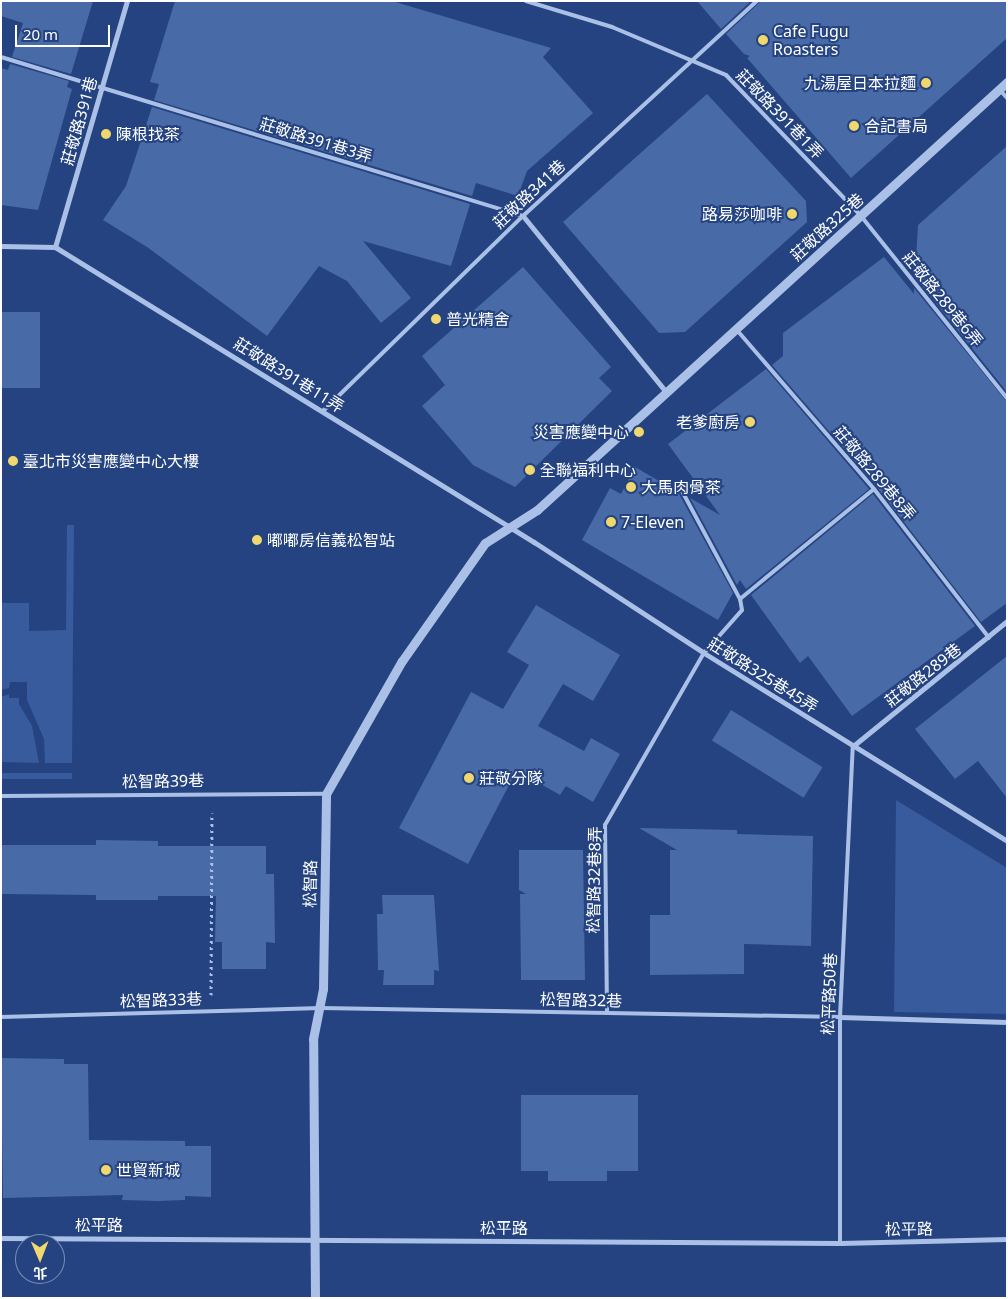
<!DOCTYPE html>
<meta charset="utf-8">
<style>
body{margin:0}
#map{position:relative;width:1008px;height:1299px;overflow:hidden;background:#244380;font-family:"Noto Sans","Noto Sans TC",sans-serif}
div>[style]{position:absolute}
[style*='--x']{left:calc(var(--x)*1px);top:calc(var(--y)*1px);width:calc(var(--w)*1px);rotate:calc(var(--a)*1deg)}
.green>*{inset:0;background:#385b9e;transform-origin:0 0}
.building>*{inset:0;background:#486aa7;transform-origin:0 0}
.path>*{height:3px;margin-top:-1.5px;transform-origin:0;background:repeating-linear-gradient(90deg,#abc0e6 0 2.5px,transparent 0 6.5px)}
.service>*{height:4px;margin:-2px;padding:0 2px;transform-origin:2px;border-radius:2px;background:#abc0e6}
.pedestrian>*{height:4.5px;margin:-2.25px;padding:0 2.25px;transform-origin:2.25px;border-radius:2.25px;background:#abc0e6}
.minor>*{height:5px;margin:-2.5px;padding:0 2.5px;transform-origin:2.5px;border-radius:2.5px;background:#abc0e6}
.tertiary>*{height:9px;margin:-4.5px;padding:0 4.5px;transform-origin:4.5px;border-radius:4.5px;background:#abc0e6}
.dots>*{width:14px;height:14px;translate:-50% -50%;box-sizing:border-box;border:2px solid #244380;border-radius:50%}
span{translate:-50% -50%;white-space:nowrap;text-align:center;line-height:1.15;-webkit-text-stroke:4px #244380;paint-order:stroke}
.poi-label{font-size:16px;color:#fff}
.left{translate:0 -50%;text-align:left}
.right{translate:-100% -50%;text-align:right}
.street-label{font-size:16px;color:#fff}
.frame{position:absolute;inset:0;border:2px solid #fff;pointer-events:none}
.north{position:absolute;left:15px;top:1234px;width:50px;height:50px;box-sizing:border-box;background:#244380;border:1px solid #7c8eb3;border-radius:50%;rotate:179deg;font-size:14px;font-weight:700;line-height:20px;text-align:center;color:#fff}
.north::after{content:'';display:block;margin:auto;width:18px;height:22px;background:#f1d86e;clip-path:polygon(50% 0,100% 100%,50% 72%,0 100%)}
.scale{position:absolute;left:15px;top:25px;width:95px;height:22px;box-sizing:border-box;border:2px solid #fff;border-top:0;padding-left:6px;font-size:15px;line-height:18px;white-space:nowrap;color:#fff;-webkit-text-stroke:4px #244380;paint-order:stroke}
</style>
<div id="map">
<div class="green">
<i style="clip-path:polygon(67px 525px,74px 525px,72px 763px,45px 763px,44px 739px,27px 700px,27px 682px,10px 682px,9px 688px,1px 690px,2px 603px,29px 603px,29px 631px,66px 630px)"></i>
<i style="clip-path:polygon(9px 694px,9px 698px,19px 698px,19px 704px,32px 726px,39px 763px,1px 762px,1px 697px)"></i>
<i style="left:1px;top:773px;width:71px;height:6px"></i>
<i style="clip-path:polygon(896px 800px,1007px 868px,1007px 1014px,894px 1012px)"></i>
</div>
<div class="building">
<i style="clip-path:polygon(1px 1px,93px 1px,71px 74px,12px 57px,23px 23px,1px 16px)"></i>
<i style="clip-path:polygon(175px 1px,392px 1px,551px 48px,543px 57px,593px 113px,527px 171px,518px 196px,476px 183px,472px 196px,154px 100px,159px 84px,150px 82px)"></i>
<i style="clip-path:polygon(697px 1px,751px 1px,721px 29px)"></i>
<i style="clip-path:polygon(761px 1px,1007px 1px,1007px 38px,851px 178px,747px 58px,750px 56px,744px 54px,726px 34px)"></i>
<i style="clip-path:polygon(10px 64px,69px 81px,67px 87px,72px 89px,38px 210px,1px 205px,1px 68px,8px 70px)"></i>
<i style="clip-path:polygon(707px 94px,806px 201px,807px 222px,685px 332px,659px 333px,563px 222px)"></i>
<i style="clip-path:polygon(152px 107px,470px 204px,451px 266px,363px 241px,411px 298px,381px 323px,347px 281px,319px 266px,267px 336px,147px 247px,103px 220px,126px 186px)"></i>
<i style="clip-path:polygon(1007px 146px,1007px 392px,915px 277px,918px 225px)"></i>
<i style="clip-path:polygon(884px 257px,914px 294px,914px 288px,1007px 402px,1007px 603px,981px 622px,877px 487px,772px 365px,783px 356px,783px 333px)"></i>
<i style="clip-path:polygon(523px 267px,611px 367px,599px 378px,612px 391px,515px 487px,473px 465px,422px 406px,445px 385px,422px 356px)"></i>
<i style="left:1px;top:312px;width:39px;height:76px"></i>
<i style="clip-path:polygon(766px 369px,869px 489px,746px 589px,740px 580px,737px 585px,690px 498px,720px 515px,668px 444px)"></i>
<i style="clip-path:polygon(635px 467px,678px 492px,733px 593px,718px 620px,582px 540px,610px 488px,621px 494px)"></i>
<i style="clip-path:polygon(873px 494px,975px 626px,852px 716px,808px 656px,800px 663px,751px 595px)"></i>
<i style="clip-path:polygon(536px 605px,620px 655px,593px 701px,563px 684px,538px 726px,584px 751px,591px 738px,620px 754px,593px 802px,566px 786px,560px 795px,518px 771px,518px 768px,468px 864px,399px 828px,471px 692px,503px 709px,529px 665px,507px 652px)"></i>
<i style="clip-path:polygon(1007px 656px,1007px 798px,978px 761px,955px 779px,915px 729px)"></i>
<i style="left:731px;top:710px;width:108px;height:36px;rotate:32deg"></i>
<i style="clip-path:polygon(639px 828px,737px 830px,737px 834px,813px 836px,811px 946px,744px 944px,744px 974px,650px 975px,650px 915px,670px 915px,670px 850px,677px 850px)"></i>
<i style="clip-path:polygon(96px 840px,158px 841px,158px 846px,266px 846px,266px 874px,274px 874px,275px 943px,266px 942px,266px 969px,222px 969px,222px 942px,215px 942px,216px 896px,158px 896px,158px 900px,96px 900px,96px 895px,1px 894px,1px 845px,96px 845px)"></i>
<i style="clip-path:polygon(519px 850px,583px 850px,585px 980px,521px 980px,520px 894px,526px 894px,519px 890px)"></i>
<i style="clip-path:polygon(382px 895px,434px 895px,439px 971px,434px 970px,434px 985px,383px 985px,384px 970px,378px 970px,377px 914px,383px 914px)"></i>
<i style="clip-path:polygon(1px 1058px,64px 1059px,64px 1064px,88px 1064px,89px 1140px,185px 1141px,185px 1146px,211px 1146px,211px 1197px,185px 1196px,185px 1200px,158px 1201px,122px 1200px,123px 1195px,3px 1198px)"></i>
<i style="clip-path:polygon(521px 1095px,638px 1095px,638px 1171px,607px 1171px,607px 1181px,548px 1181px,548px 1171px,521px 1171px)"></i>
</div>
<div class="path">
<i style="--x:211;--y:995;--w:182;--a:-89.7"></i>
</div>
<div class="service">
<i style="--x:526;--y:1;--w:90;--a:16.8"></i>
<i style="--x:612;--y:27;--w:124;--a:22.8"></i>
<i style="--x:726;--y:75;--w:195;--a:46.2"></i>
<i style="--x:861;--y:216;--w:233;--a:51.3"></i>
<i style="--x:1;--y:57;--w:546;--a:16.94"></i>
<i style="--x:1000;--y:90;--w:11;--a:49"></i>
<i style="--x:736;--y:329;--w:211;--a:49.2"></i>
<i style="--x:874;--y:489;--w:188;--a:52.3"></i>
<i style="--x:323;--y:411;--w:279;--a:-44.3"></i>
<i style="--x:523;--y:216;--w:318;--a:-42.6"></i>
<i style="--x:682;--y:491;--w:123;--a:61.8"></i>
<i style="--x:740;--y:599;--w:173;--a:-39.4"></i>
<i style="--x:1;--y:796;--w:325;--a:-0.4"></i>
<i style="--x:607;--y:1013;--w:188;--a:-90.6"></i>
<i style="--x:605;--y:825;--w:198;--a:-60.1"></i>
<i style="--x:704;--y:653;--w:57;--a:-48.5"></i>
<i style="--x:742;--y:610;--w:11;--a:-100"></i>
<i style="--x:1;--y:1017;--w:320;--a:-1.6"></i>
<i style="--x:321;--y:1008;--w:519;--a:0.99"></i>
<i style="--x:840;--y:1243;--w:226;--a:-90"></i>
<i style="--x:840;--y:1017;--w:271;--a:-87.3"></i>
</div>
<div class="pedestrian">
<i style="--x:840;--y:1017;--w:167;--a:1.7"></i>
</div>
<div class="minor">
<i style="--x:523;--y:216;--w:228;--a:50.9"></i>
<i style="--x:1;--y:246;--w:54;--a:1.1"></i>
<i style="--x:55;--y:247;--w:563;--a:31.63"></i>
<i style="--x:534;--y:542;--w:203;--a:33.1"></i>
<i style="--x:704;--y:653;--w:357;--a:31.8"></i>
<i style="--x:55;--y:247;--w:256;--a:-73.7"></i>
<i style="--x:853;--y:746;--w:198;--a:-39.1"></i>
<i style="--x:1;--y:1238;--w:839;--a:0.34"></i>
<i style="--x:840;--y:1243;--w:167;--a:-1.4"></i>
</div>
<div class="tertiary">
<i style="--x:315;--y:1298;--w:259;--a:-90.4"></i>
<i style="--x:313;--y:1039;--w:51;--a:-78.7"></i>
<i style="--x:323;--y:989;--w:195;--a:-89.1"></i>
<i style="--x:326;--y:794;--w:153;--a:-60.3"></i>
<i style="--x:402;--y:661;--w:144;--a:-54.9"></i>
<i style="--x:485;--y:543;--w:62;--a:-32.4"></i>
<i style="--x:537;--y:510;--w:636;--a:-42.32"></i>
</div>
<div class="dots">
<i style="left:763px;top:40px;background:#f1d86e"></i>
<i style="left:926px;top:83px;background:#f1d86e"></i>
<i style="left:854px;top:126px;background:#f1d86e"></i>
<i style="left:106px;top:134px;background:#f1d86e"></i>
<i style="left:792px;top:214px;background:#f1d86e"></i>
<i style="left:436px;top:319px;background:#f1d86e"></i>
<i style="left:750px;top:422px;background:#f1d86e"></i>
<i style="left:639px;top:432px;background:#f1d86e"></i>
<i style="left:13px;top:461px;background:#f1d86e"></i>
<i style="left:530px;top:470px;background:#f1d86e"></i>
<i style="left:631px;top:487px;background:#f1d86e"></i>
<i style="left:611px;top:522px;background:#f1d86e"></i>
<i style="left:257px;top:540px;background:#f1d86e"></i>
<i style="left:469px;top:778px;background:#f1d86e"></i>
<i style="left:106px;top:1170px;background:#f1d86e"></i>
</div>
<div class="poi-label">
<span class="left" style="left:773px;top:40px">Cafe Fugu<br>Roasters</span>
<span class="right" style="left:916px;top:83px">九湯屋日本拉麵</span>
<span class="left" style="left:864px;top:126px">合記書局</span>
<span class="left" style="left:116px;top:134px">陳根找茶</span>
<span class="right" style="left:782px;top:214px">路易莎咖啡</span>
<span class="left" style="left:446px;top:319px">普光精舍</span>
<span class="right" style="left:740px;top:422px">老爹廚房</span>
<span class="right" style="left:629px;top:432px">災害應變中心</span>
<span class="left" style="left:23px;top:461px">臺北市災害應變中心大樓</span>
<span class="left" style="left:540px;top:470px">全聯福利中心</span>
<span class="left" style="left:641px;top:487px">大馬肉骨茶</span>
<span class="left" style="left:621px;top:522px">7-Eleven</span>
<span class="left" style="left:267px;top:540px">嘟嘟房信義松智站</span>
<span class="left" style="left:479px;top:778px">莊敬分隊</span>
<span class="left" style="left:116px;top:1170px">世貿新城</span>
</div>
<div class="street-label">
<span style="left:780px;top:114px;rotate:46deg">莊敬路391巷1弄</span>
<span style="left:79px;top:121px;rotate:-74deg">莊敬路391巷</span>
<span style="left:316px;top:140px;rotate:17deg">莊敬路391巷3弄</span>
<span style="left:529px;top:194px;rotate:-43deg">莊敬路341巷</span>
<span style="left:827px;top:227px;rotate:-42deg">莊敬路325巷</span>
<span style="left:943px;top:299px;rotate:51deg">莊敬路289巷6弄</span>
<span style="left:289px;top:375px;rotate:32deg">莊敬路391巷11弄</span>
<span style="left:875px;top:473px;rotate:50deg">莊敬路289巷8弄</span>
<span style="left:763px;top:675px;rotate:32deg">莊敬路325巷45弄</span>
<span style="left:923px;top:675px;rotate:-38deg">莊敬路289巷</span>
<span style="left:163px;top:781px;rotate:-1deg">松智路39巷</span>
<span style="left:594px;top:880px;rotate:-89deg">松智路32巷8弄</span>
<span style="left:310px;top:884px;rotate:-89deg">松智路</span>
<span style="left:829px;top:994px;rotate:-88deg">松平路50巷</span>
<span style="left:161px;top:1000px;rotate:-2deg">松智路33巷</span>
<span style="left:581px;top:1000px;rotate:1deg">松智路32巷</span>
<span style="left:99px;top:1225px">松平路</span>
<span style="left:504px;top:1228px">松平路</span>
<span style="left:909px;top:1229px;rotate:-1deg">松平路</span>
</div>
<div class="frame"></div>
<div class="north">北</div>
<div class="scale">20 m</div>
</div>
